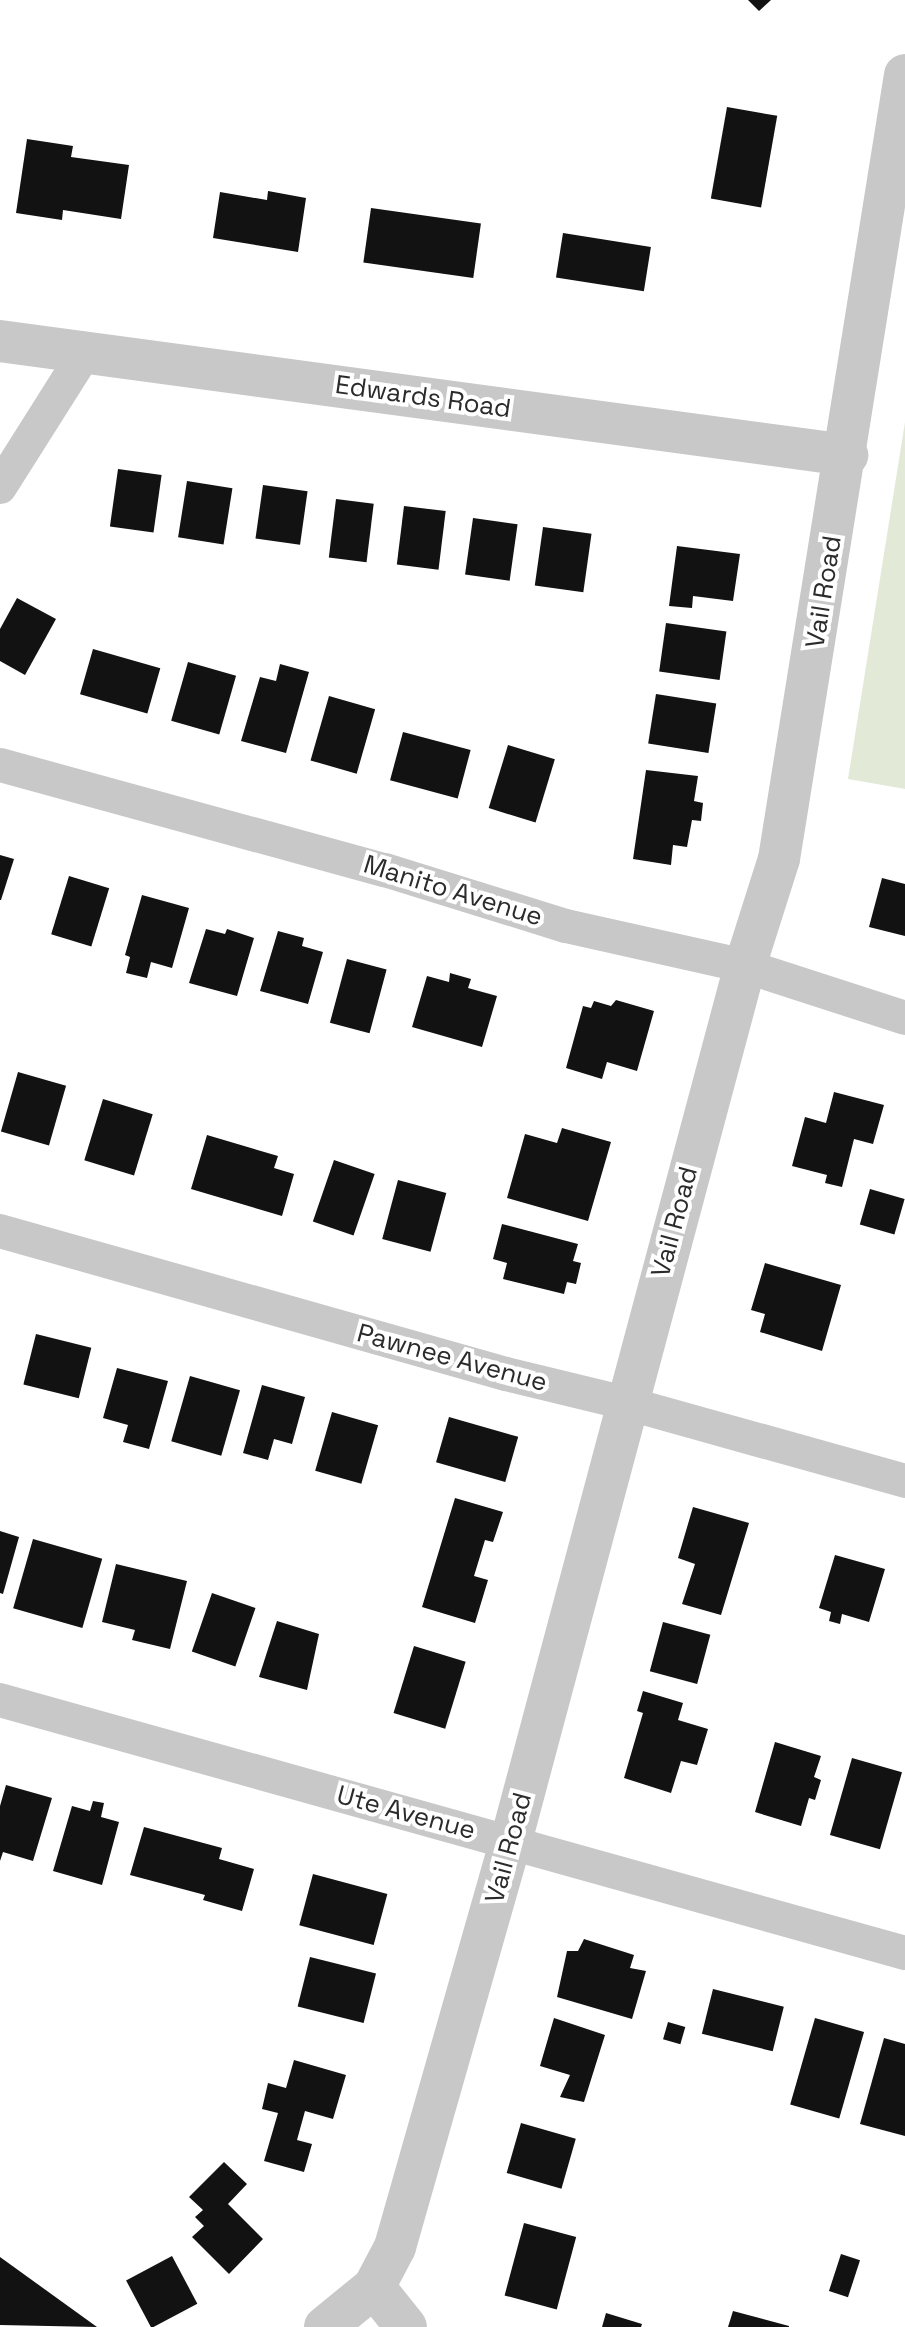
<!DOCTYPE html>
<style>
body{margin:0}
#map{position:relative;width:905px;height:2327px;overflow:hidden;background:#fff;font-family:"Space Grotesk",sans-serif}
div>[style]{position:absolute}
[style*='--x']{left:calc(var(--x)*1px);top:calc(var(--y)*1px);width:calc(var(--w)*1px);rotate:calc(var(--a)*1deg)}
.green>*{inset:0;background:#e2ead7}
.building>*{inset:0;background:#121212;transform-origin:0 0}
.minor>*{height:34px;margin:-17px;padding:0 17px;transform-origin:17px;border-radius:17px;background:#c8c8c8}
.tertiary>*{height:42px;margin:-21px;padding:0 21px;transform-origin:21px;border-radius:21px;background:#c8c8c8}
span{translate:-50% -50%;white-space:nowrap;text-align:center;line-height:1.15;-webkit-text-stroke:8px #fff;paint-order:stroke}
.street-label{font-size:26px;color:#2b2b2b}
</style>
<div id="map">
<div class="green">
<i style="clip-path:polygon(905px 422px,905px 789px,848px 779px)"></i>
</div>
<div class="building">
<i style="clip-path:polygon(748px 0,771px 0,759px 11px)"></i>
<i style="left:727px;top:107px;width:51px;height:93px;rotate:10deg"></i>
<i style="clip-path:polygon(27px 139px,73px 146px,71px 157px,129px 165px,121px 219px,63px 210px,62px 220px,16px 213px)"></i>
<i style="clip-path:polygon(268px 191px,306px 198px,298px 252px,213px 238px,220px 192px,267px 200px)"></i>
<i style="left:371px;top:208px;width:111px;height:55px;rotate:8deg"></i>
<i style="left:563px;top:233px;width:89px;height:45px;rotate:9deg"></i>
<i style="left:118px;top:469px;width:44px;height:58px;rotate:8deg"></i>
<i style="left:187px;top:481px;width:46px;height:57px;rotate:9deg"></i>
<i style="left:263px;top:485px;width:45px;height:54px;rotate:8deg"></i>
<i style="left:336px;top:499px;width:38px;height:59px;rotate:7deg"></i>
<i style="left:404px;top:506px;width:42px;height:59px;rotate:7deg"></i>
<i style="left:473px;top:518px;width:45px;height:57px;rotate:8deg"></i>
<i style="left:543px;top:527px;width:49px;height:59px;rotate:8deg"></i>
<i style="clip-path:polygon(677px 546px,740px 554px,733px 601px,693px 596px,692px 608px,669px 606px)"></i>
<i style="clip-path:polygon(17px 598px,56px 619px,25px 675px,0 661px,0 629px)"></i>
<i style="left:666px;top:623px;width:61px;height:49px;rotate:8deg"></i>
<i style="left:93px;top:649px;width:70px;height:47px;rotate:16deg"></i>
<i style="left:188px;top:662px;width:50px;height:61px;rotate:16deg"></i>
<i style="clip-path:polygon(280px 664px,309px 672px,286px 753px,241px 741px,260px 677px,276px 681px)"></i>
<i style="left:656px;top:694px;width:61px;height:50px;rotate:9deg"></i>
<i style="left:329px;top:696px;width:48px;height:67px;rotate:16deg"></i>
<i style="left:403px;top:732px;width:70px;height:50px;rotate:15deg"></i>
<i style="left:508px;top:745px;width:49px;height:66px;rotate:17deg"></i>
<i style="clip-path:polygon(646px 770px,698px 776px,694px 801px,703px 803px,701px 821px,692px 820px,687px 847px,673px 845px,671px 865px,633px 859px)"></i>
<i style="clip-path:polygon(0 855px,14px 859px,1px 900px,0 900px)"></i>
<i style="left:69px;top:876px;width:42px;height:61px;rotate:17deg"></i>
<i style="clip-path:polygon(882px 878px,905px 884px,905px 936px,869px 927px)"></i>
<i style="clip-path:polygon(142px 895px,189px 908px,172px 968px,151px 962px,147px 978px,126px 973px,130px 957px,125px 955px)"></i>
<i style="clip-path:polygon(206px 929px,225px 934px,227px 929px,254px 938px,237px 996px,189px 983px)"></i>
<i style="clip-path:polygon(278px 931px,304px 938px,302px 946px,323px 952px,308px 1004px,260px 991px)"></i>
<i style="left:347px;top:959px;width:41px;height:66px;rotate:15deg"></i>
<i style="clip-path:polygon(450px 973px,471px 979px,468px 988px,497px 996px,482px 1047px,412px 1027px,427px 976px,449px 982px)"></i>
<i style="clip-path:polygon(616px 1000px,654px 1011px,637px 1071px,607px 1062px,602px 1079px,566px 1068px,583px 1006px,591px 1008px,594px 1001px,611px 1006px)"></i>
<i style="left:18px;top:1072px;width:50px;height:62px;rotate:16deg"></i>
<i style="clip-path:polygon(834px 1092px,884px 1105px,873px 1144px,854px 1139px,842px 1187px,825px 1183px,827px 1175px,792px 1166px,805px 1117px,826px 1123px)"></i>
<i style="left:103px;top:1099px;width:52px;height:64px;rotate:17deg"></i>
<i style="clip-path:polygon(562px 1128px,611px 1142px,588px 1221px,507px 1198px,525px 1134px,557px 1143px)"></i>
<i style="clip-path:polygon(207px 1135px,278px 1156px,274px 1168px,294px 1174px,282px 1216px,191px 1189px)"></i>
<i style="left:334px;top:1160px;width:43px;height:65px;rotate:19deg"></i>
<i style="left:398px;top:1180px;width:50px;height:61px;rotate:15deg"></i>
<i style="left:870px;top:1189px;width:36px;height:37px;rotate:16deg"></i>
<i style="clip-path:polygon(502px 1224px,578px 1244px,573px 1261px,581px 1263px,576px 1284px,567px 1282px,564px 1294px,503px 1279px,507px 1263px,493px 1259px)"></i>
<i style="clip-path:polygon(765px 1263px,841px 1285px,822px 1351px,760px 1332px,765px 1314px,751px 1310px)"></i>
<i style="left:36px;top:1334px;width:57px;height:52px;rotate:14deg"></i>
<i style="clip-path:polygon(117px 1368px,168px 1381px,149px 1449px,123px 1442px,128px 1425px,103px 1418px)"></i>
<i style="left:190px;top:1376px;width:52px;height:68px;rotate:16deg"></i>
<i style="clip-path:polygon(262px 1385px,305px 1397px,292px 1444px,274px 1439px,268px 1460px,243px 1453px)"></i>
<i style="left:332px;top:1412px;width:48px;height:61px;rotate:16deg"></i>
<i style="left:449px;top:1417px;width:72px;height:47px;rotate:16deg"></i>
<i style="clip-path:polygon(455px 1498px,503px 1512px,493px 1542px,485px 1540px,474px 1576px,488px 1580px,475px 1623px,422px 1607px)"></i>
<i style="clip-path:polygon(693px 1507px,749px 1523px,721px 1615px,682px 1604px,695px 1564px,678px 1558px)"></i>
<i style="clip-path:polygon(0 1531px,19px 1537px,3px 1594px,0 1593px)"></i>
<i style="left:33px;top:1539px;width:72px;height:72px;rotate:16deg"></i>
<i style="clip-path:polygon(835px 1555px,885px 1569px,869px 1622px,842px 1614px,840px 1624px,829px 1621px,831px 1612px,819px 1608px)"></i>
<i style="clip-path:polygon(116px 1564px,187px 1581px,170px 1649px,132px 1640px,135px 1630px,102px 1622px)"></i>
<i style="left:212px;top:1593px;width:46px;height:62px;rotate:19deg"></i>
<i style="clip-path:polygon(277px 1621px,319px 1634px,307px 1690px,259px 1677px)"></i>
<i style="left:663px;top:1622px;width:49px;height:51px;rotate:15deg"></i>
<i style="left:414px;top:1646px;width:54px;height:70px;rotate:17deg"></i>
<i style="clip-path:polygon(643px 1691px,683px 1703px,678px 1720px,708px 1729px,697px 1765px,681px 1761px,671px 1793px,624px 1778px,643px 1713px,637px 1711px)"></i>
<i style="clip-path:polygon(775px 1742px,821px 1756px,814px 1777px,821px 1780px,815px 1800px,809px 1798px,801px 1826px,755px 1812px)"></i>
<i style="left:852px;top:1758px;width:52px;height:80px;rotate:16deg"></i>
<i style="clip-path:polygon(6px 1785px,52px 1798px,33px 1861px,3px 1852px,0 1861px,0 1806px)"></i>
<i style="clip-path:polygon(93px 1801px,104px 1803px,101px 1817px,119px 1822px,102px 1885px,53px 1871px,72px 1806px,90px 1811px)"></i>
<i style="clip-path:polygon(144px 1827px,222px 1848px,219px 1859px,254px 1869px,242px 1911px,203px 1900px,205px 1895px,130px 1875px)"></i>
<i style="left:313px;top:1874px;width:77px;height:53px;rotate:15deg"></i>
<i style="clip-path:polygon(584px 1939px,634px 1955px,630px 1968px,646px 1971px,632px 2019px,557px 1997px,567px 1951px,578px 1951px)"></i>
<i style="left:310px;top:1957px;width:68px;height:51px;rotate:14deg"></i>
<i style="left:713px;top:1989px;width:73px;height:46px;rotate:14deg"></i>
<i style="clip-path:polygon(554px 2018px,605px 2035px,584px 2102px,560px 2097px,570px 2075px,540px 2066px)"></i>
<i style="left:815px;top:2018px;width:51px;height:90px;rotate:16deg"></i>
<i style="left:668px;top:2022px;width:18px;height:18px;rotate:16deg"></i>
<i style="clip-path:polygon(884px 2038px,905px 2044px,905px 2136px,860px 2124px)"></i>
<i style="clip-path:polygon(294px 2060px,346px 2075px,333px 2119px,305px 2111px,297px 2140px,312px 2144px,304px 2172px,264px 2161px,278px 2113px,262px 2109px,268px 2083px,286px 2088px)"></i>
<i style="left:521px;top:2123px;width:57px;height:52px;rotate:16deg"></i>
<i style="clip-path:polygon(224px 2162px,247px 2184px,228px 2204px,263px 2239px,229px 2274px,192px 2237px,204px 2226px,195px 2217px,203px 2210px,189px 2197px)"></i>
<i style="left:524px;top:2223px;width:54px;height:75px;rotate:15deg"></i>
<i style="left:841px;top:2254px;width:20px;height:39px;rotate:18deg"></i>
<i style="left:172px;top:2256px;width:54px;height:52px;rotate:62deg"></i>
<i style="clip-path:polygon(0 2257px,97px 2327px,0 2325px)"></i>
<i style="clip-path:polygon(733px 2311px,789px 2326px,789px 2327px,728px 2327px)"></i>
<i style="clip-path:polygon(606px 2313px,642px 2324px,641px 2327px,602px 2327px)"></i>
</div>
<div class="minor">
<i style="--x:0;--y:487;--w:161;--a:-57.7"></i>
<i style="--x:0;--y:765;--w:399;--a:15.3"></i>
<i style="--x:385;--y:870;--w:189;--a:17.2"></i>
<i style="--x:566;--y:926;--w:183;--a:12.6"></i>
<i style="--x:745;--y:966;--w:168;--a:18"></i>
<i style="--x:0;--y:1231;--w:526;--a:15.78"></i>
<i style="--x:506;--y:1374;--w:123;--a:13.6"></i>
<i style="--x:626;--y:1403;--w:290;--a:15.6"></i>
<i style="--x:0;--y:1700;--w:940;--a:15.62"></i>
</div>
<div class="tertiary">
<i style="--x:0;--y:341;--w:855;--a:7.67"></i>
<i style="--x:374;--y:2287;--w:51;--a:51.3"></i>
<i style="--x:325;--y:2327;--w:63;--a:-39.2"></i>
<i style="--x:374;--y:2287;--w:45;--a:-62.3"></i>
<i style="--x:395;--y:2247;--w:422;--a:-74.1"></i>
<i style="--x:511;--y:1841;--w:906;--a:-75.03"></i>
<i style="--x:745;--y:966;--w:112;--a:-72.4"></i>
<i style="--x:779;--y:859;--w:794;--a:-80.87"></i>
</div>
<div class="street-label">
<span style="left:423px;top:397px;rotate:8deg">Edwards Road</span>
<span style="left:824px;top:592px;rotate:-81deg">Vail Road</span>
<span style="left:453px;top:891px;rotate:17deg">Manito Avenue</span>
<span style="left:675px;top:1222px;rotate:-75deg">Vail Road</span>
<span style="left:452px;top:1358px;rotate:15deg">Pawnee Avenue</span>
<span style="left:406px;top:1813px;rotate:15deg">Ute Avenue</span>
<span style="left:509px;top:1848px;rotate:-75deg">Vail Road</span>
</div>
</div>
